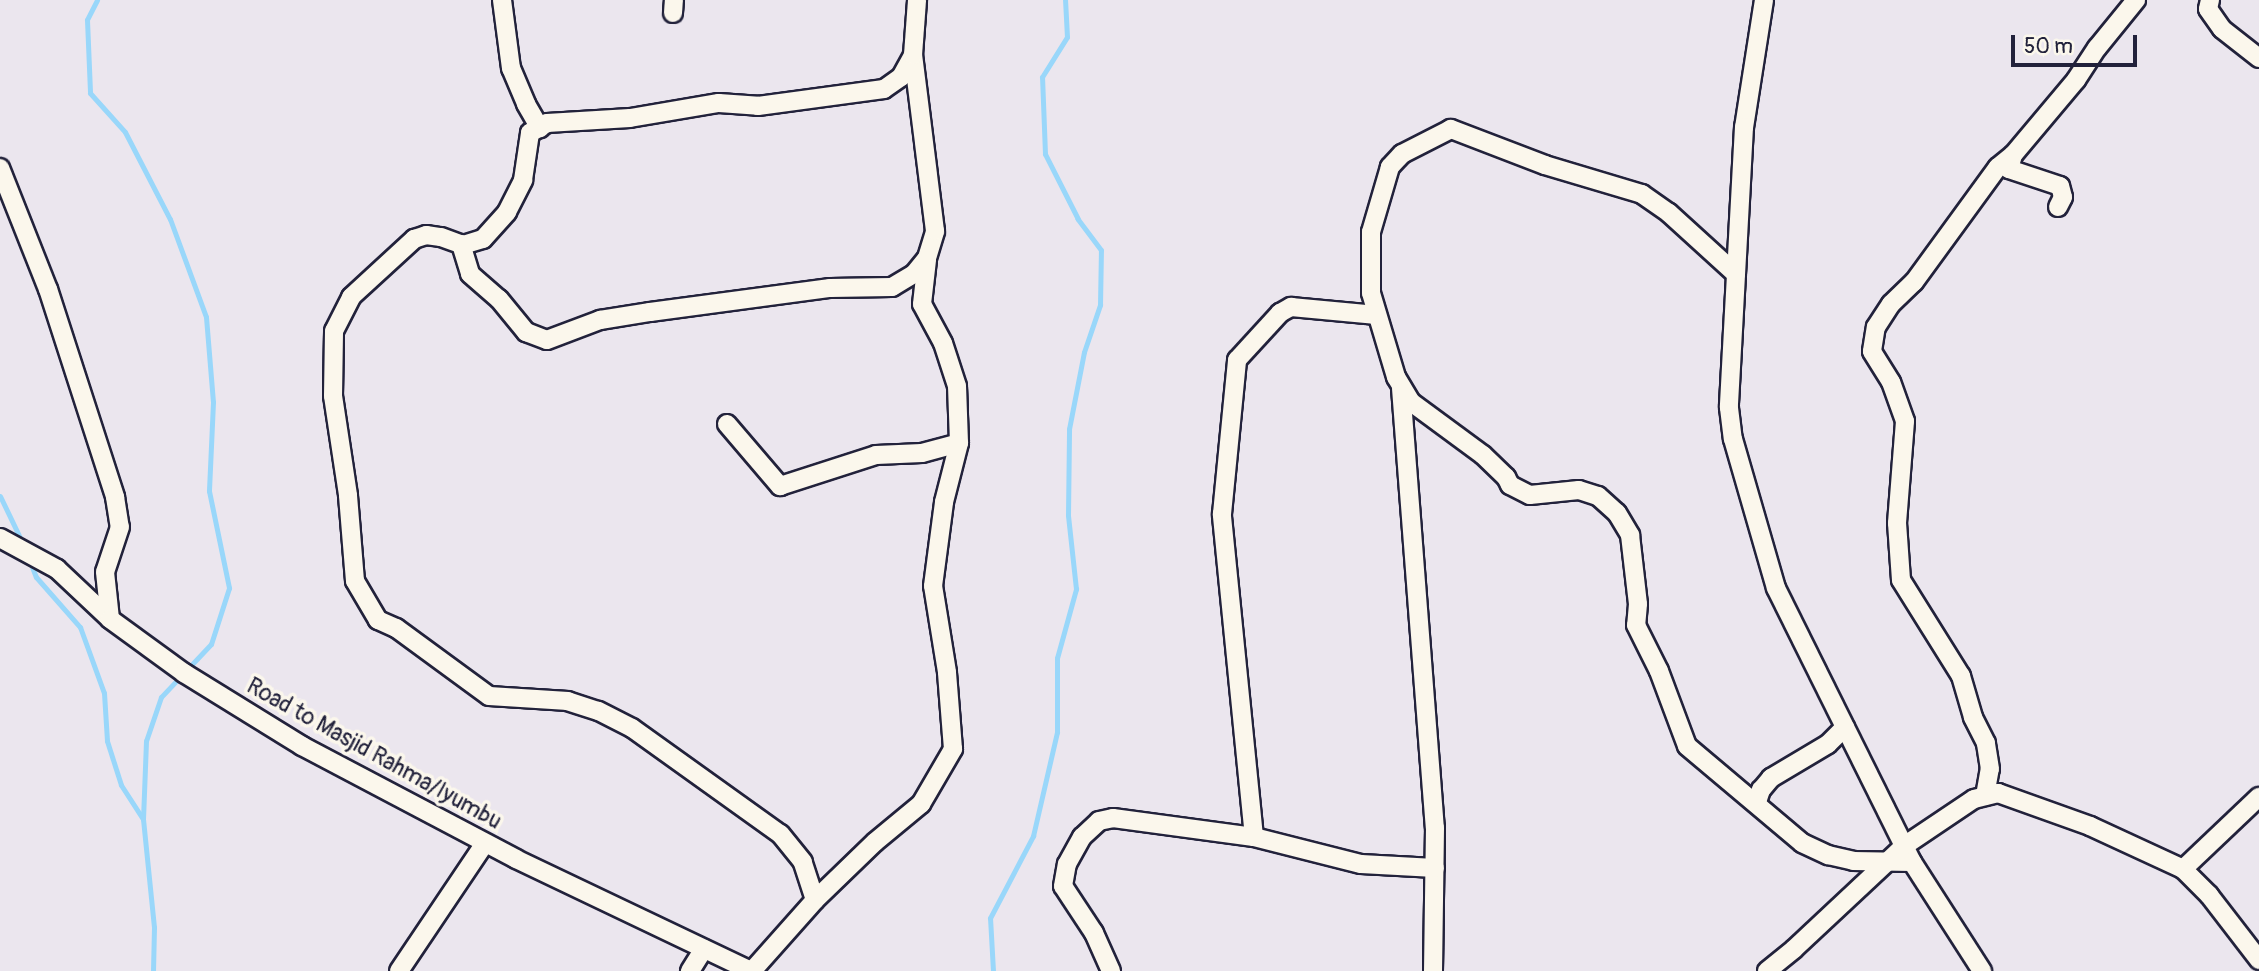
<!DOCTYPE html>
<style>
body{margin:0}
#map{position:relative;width:2259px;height:971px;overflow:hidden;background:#ebe6ee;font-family:Pangolin,sans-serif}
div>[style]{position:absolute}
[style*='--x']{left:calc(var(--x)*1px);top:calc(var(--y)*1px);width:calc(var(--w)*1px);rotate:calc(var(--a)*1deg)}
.stream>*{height:5px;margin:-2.5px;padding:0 2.5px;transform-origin:2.5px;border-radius:2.5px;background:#99d7fa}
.roads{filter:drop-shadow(2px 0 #22223b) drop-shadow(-2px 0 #22223b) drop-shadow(0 2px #22223b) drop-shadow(0 -2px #22223b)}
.minor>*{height:18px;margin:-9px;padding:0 9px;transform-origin:9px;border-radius:9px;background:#fbf7ec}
span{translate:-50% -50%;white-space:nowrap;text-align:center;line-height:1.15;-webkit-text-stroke:7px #fbf7ec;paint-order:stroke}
.street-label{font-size:23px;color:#22223b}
.scale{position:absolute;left:2011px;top:35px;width:126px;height:32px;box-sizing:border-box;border:4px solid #22223b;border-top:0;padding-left:9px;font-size:21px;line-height:24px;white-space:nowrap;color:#22223b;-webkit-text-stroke:5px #fbf7ec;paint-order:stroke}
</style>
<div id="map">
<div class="stream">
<i style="--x:97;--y:0;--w:22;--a:117"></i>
<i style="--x:87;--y:20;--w:73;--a:87.6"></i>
<i style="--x:90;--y:93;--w:52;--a:48.1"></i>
<i style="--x:125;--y:132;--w:98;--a:62.7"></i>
<i style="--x:170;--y:219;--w:104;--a:69.8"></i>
<i style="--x:206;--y:317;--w:85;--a:85.3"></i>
<i style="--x:213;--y:402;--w:89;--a:92.6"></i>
<i style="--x:209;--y:491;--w:99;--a:78.3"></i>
<i style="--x:229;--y:588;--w:59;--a:107.8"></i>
<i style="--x:211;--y:644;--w:73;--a:133.3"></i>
<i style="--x:161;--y:697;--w:46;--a:108.8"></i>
<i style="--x:146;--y:741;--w:78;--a:92.2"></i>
<i style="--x:143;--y:819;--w:109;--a:84.2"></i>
<i style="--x:154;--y:927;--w:44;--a:91.3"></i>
<i style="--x:0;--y:496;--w:55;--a:64.4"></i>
<i style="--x:29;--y:559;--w:19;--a:69"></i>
<i style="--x:36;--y:577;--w:67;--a:48.7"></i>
<i style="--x:80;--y:627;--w:70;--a:70"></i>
<i style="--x:104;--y:693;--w:48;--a:86.4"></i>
<i style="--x:107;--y:741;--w:46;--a:72.3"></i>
<i style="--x:121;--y:785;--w:40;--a:57.1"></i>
<i style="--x:993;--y:971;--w:53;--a:-93.2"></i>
<i style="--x:990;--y:918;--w:93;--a:-62.3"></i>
<i style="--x:1033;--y:836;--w:107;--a:-77"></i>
<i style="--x:1057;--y:732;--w:74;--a:-90"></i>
<i style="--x:1057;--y:658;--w:72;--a:-74.6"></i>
<i style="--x:1076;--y:589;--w:74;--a:-96.2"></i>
<i style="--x:1068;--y:515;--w:86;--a:-89.3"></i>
<i style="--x:1069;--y:429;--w:78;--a:-79"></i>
<i style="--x:1084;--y:352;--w:50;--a:-71.2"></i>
<i style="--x:1100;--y:305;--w:55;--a:-89"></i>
<i style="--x:1101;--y:250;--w:39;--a:-127"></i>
<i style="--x:1078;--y:219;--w:73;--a:-116.9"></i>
<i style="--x:1045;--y:154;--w:77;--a:-92.2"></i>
<i style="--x:1042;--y:77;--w:47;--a:-58"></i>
<i style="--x:1067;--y:37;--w:37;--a:-93"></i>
</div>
<div class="roads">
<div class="minor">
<i style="--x:502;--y:0;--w:69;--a:82.5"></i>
<i style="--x:511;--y:68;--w:39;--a:67"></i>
<i style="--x:526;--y:104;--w:28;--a:60"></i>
<i style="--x:1764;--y:0;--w:129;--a:98.9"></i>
<i style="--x:1744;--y:127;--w:281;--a:93.1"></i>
<i style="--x:1729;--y:408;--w:31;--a:83"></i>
<i style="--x:1733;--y:439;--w:155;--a:73.9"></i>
<i style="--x:1776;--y:588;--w:306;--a:63.6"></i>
<i style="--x:1912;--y:862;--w:130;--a:57.3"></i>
<i style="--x:2210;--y:0;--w:9;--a:103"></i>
<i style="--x:2208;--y:9;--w:24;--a:55"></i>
<i style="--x:2222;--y:29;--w:47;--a:38.1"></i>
<i style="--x:673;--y:13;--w:13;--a:-86"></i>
<i style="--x:0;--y:168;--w:130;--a:68.4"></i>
<i style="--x:48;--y:289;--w:219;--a:72.1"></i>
<i style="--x:115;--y:497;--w:30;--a:81"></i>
<i style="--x:120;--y:527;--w:47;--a:108.4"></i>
<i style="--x:105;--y:572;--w:47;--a:83.9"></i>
<i style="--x:2058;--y:207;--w:11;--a:-63"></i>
<i style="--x:2063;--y:197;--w:11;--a:-105"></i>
<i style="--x:2060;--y:186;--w:54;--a:-161.6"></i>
<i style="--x:2009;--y:169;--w:15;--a:-74"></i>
<i style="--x:2013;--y:155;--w:98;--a:-50"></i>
<i style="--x:2076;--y:80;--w:38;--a:-57"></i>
<i style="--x:2097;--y:48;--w:62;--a:-50.9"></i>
<i style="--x:461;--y:244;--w:31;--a:73"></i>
<i style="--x:470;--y:274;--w:38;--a:41"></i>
<i style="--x:499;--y:299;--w:43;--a:50.7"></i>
<i style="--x:526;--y:332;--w:22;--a:21"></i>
<i style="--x:547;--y:340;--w:57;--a:-20.7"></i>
<i style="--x:600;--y:320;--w:51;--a:-9.1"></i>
<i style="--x:650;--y:312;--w:182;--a:-7.6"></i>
<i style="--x:830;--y:288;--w:62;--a:-0.9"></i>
<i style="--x:892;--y:287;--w:26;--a:-31"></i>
<i style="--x:914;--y:274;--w:21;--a:-51"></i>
<i style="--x:927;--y:258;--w:28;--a:-73"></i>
<i style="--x:935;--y:231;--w:177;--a:-97.1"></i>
<i style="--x:1736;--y:274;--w:91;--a:-137.7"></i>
<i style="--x:1669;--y:213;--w:33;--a:-145"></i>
<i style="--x:1642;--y:194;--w:101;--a:-163.4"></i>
<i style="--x:1545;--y:165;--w:101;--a:-159"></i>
<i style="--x:1451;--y:129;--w:55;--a:153"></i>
<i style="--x:1402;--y:154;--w:18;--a:133"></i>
<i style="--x:1390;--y:167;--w:68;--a:106.3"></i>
<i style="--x:1371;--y:232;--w:61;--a:90"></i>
<i style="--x:1371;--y:293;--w:88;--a:73.4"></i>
<i style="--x:1396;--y:377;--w:29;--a:59"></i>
<i style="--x:1411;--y:402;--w:89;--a:36.4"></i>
<i style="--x:1483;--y:455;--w:32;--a:44"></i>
<i style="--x:1506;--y:477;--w:9;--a:63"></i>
<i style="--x:1510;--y:485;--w:22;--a:27"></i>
<i style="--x:1530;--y:495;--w:49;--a:-5.8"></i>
<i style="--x:1579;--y:490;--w:20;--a:18"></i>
<i style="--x:1598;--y:496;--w:25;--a:42"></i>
<i style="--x:1617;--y:513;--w:26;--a:59"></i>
<i style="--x:1630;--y:535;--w:69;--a:83.4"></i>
<i style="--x:1638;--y:604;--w:21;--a:95"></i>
<i style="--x:1636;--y:625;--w:51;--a:63.4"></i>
<i style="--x:1659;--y:671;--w:80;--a:69.5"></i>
<i style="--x:1687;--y:746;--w:150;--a:40.1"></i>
<i style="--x:1802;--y:843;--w:29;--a:25"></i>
<i style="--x:1828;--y:855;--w:26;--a:13"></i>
<i style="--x:1853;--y:861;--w:59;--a:1"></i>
<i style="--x:1401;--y:388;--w:441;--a:85.6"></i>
<i style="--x:1435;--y:828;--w:143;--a:90.8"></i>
<i style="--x:727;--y:424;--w:82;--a:49.5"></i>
<i style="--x:780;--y:486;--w:101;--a:-17.9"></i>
<i style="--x:876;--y:455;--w:46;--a:-2.5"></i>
<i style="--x:922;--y:453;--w:38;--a:-15"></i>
<i style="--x:0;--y:538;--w:65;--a:28.5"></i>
<i style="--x:57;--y:569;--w:73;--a:43.3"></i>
<i style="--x:110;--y:619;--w:92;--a:36.1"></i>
<i style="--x:184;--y:673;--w:139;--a:31.7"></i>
<i style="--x:302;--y:746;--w:242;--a:27.8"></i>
<i style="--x:516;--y:859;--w:260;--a:25.5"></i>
<i style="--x:1985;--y:796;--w:27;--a:-80"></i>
<i style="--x:1990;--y:769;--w:26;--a:-99"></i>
<i style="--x:1986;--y:743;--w:29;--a:-117"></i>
<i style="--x:1973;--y:717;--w:43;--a:-106.3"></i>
<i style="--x:1961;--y:676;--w:113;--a:-122"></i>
<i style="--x:1901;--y:580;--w:57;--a:-94"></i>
<i style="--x:1897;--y:523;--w:102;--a:-85.5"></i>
<i style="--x:1905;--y:421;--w:41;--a:-109.7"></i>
<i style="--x:1891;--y:382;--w:36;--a:-122"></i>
<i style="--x:1872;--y:351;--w:24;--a:-81"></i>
<i style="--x:1876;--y:327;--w:27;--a:-57"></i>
<i style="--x:1891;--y:304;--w:32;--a:-44"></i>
<i style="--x:1914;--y:282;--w:142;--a:-53.9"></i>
<i style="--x:1998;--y:167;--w:19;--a:-39"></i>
<i style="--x:1757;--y:802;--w:13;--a:-72"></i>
<i style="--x:1761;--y:790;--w:16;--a:-50"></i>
<i style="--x:1771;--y:778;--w:66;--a:-30.8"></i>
<i style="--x:1828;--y:744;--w:24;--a:-45"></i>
<i style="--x:1254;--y:837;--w:325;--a:-95.7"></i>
<i style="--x:1222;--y:514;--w:155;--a:-84.4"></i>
<i style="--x:1237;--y:360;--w:64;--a:-47.5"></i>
<i style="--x:1280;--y:313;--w:13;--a:-29"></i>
<i style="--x:1291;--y:307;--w:86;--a:5.3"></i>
<i style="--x:2183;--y:869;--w:105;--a:-43.5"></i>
<i style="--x:815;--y:900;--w:83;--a:-44"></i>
<i style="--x:875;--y:842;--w:60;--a:-39.6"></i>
<i style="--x:921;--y:804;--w:64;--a:-59.8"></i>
<i style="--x:953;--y:749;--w:77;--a:-94.5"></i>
<i style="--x:947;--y:672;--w:87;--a:-99.2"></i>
<i style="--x:933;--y:586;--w:85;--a:-82.5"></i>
<i style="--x:944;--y:502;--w:61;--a:-75.7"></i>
<i style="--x:959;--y:443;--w:57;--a:-92"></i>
<i style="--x:957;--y:386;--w:45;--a:-108"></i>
<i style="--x:943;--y:343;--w:44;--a:-118.3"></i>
<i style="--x:922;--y:304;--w:44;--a:-83.5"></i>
<i style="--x:399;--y:971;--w:154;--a:-56.1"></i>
<i style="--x:690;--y:971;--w:26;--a:-58"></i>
<i style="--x:752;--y:971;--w:95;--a:-48.4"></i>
<i style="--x:815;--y:900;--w:40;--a:-108"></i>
<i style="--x:803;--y:862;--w:36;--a:-129"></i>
<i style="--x:780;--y:834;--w:182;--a:-144.4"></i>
<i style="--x:632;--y:728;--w:38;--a:-153"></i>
<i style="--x:598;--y:711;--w:32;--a:-162"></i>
<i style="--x:568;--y:701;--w:79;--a:-176.4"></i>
<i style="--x:489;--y:696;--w:115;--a:-143.8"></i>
<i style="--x:396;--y:628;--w:20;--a:-156"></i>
<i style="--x:378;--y:620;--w:45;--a:-120.5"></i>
<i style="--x:355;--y:581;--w:86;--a:-94.7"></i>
<i style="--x:348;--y:495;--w:100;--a:-98.6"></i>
<i style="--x:333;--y:396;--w:65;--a:-89.1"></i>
<i style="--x:334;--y:331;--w:38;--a:-63"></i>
<i style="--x:351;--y:297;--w:86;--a:-42.6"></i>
<i style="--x:414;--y:239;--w:13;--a:-18"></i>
<i style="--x:426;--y:235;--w:15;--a:8"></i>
<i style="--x:441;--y:237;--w:23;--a:20"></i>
<i style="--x:463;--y:245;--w:21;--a:-17"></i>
<i style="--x:483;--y:239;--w:36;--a:-48"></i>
<i style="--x:507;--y:212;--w:36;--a:-63"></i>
<i style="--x:523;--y:180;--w:48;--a:-81.5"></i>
<i style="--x:530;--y:133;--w:20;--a:-30"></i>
<i style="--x:547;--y:123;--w:83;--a:-3.4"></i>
<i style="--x:630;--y:118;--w:90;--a:-9.6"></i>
<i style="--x:719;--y:103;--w:39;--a:4"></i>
<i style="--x:758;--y:106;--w:127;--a:-7.7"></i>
<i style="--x:884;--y:89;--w:21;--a:-35"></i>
<i style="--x:901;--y:77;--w:25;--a:-61"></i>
<i style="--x:913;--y:55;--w:55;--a:-85.8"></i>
<i style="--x:1111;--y:971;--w:42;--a:-114.1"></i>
<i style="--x:1094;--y:933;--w:56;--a:-123.4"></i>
<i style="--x:1063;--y:886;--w:22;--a:-80"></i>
<i style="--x:1067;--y:864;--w:31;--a:-61"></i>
<i style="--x:1082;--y:837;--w:23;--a:-43"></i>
<i style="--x:1099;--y:821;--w:14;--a:-12"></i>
<i style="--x:1113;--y:818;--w:142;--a:7.7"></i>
<i style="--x:1254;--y:837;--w:110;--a:14.2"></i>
<i style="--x:1361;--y:864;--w:74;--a:3.1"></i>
<i style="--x:1767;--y:971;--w:35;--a:-39"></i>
<i style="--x:1794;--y:949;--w:151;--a:-43.1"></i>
<i style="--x:1904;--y:846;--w:84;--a:-33.9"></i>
<i style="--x:1974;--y:799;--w:25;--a:-14"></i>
<i style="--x:1998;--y:793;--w:98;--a:19.7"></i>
<i style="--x:2090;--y:826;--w:102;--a:24.8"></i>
<i style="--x:2183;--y:869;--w:37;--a:45"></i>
<i style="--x:2209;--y:895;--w:82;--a:52.4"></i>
</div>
</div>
<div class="street-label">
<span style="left:374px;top:754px;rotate:29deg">Road to Masjid Rahma/Iyumbu</span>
</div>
<div class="scale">50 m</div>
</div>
